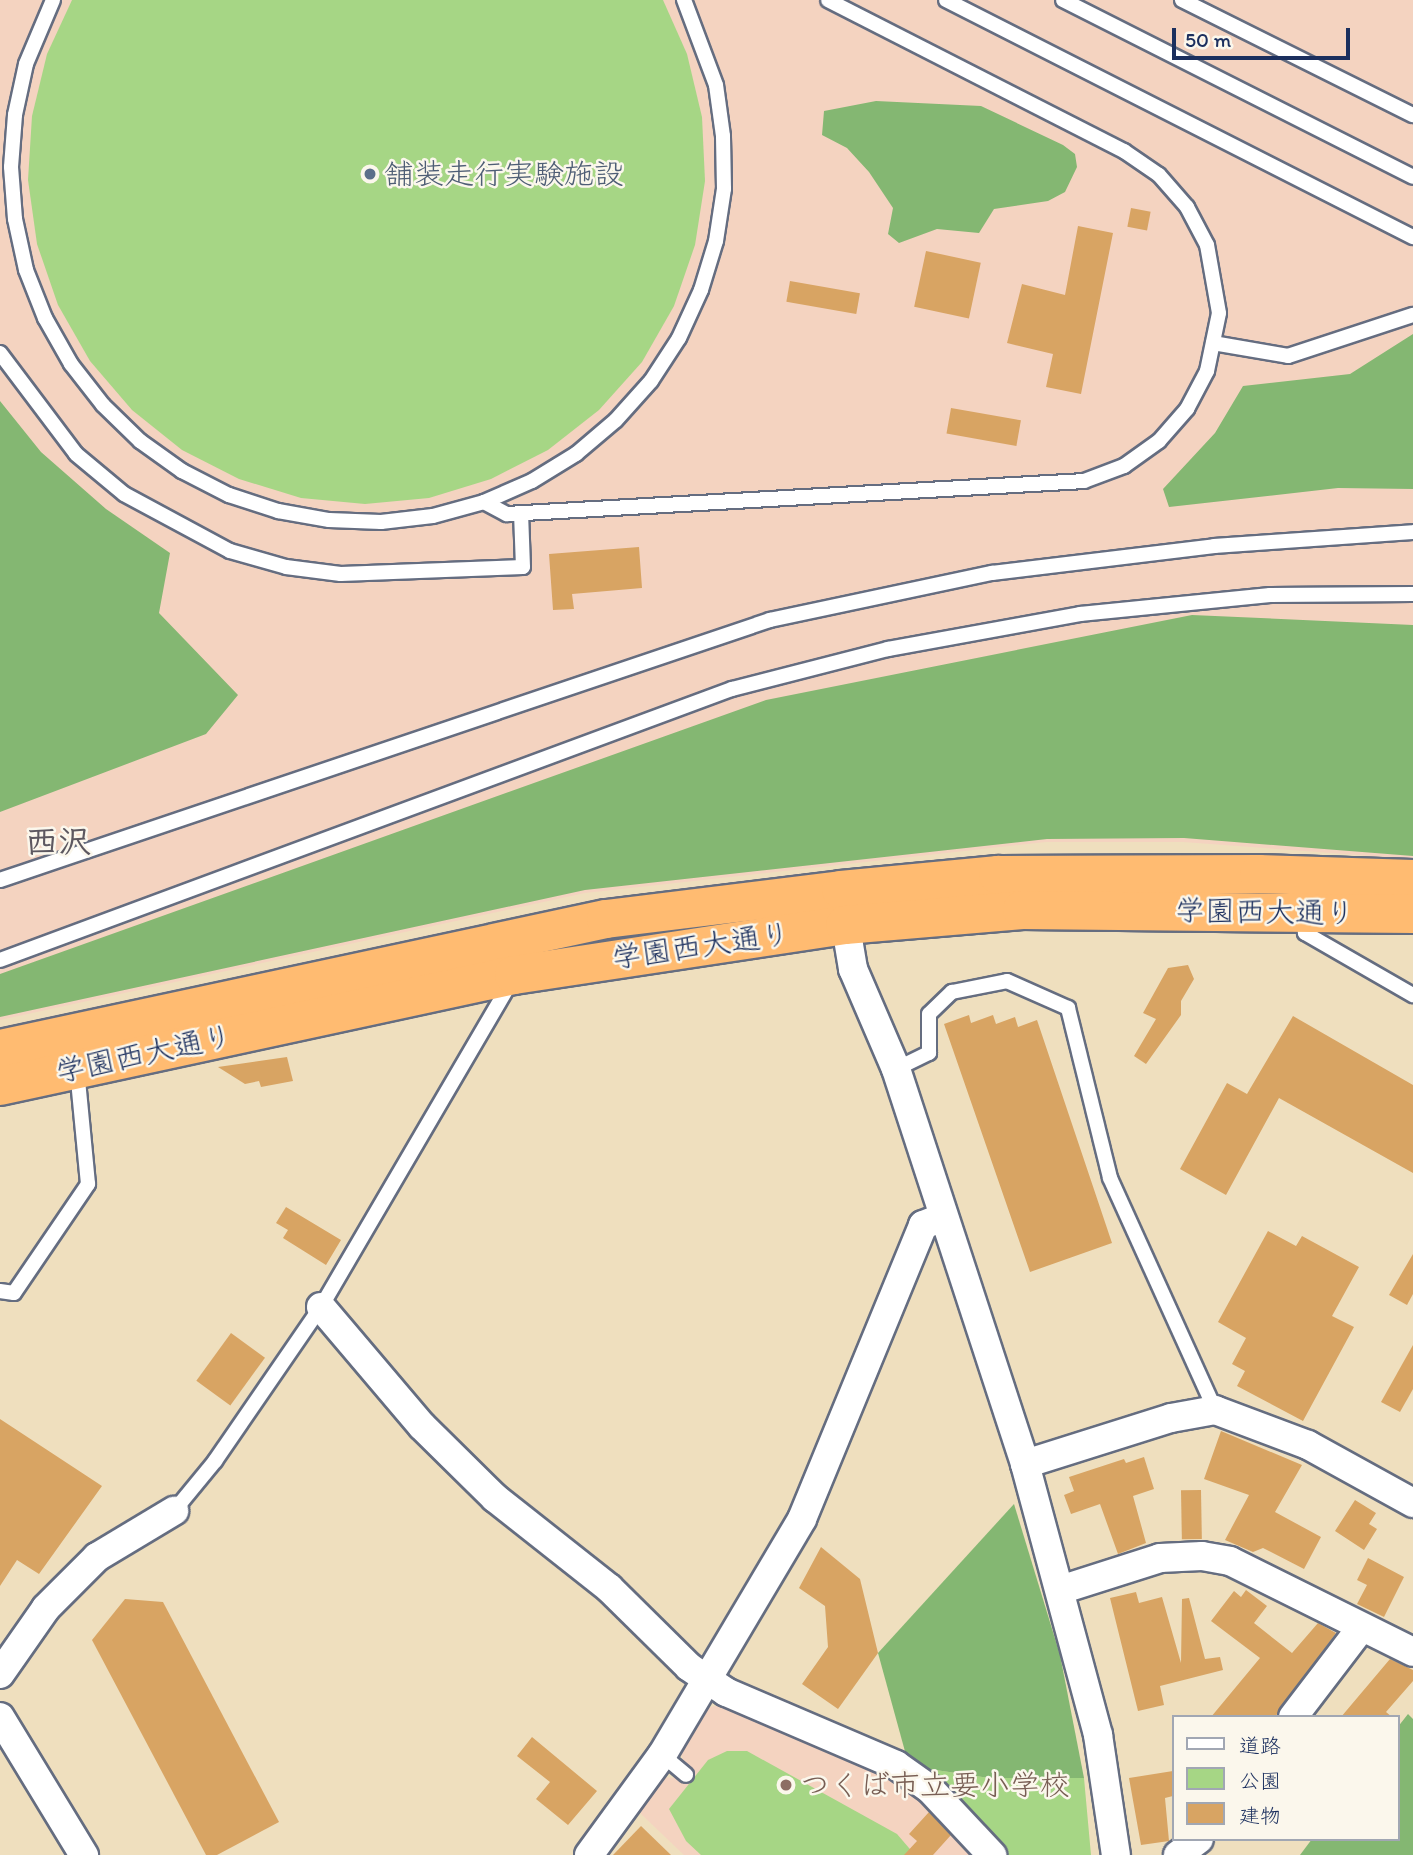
<!DOCTYPE html>
<meta charset="utf-8">
<style>
body{margin:0}
#map{position:relative;width:1413px;height:1855px;overflow:hidden;background:#efdfbe;font-family:Itim,"Klee One",sans-serif}
div>[style]{position:absolute}
[style*='--x']{left:calc(var(--x)*1px);top:calc(var(--y)*1px);width:calc(var(--w)*1px);rotate:calc(var(--a)*1deg)}
.built>*{inset:0;background:#f4d3c0}
.green>*{inset:0;background:#a6d685}
.forest>*{inset:0;background:#84b772}
.building>*{inset:0;background:#d8a463;transform-origin:0 0}
.roads{filter:drop-shadow(2px 0 #656d80) drop-shadow(-2px 0 #656d80) drop-shadow(0 2px #656d80) drop-shadow(0 -2px #656d80)}
.service>*{height:14px;margin:-7px;padding:0 7px;transform-origin:7px;border-radius:7px;background:#fff}
.minor>*{height:28px;margin:-14px;padding:0 14px;transform-origin:14px;border-radius:14px;background:#fff}
.trunk>*{height:38px;margin:-19px;padding:0 19px;transform-origin:19px;border-radius:19px;background:#ffbb71}
.dots>*{width:19px;height:19px;translate:-50% -50%;box-sizing:border-box;border:4px solid #fbf7ec;border-radius:50%}
span{translate:-50% -50%;white-space:nowrap;text-align:center;line-height:1.15;-webkit-text-stroke:5px #fbf7ec;paint-order:stroke}
.service-label{font-size:30px;color:#4e5e75}
.left{translate:0 -50%;text-align:left}
.street-label{font-size:30px;color:#1b2f5e}
.education-label{font-size:30px;color:#785e54}
.quarter-label{font-size:33px;color:#5d5860;font-weight:700}
.legend{position:absolute;left:1172px;top:1715px;width:228px;height:126px;box-sizing:border-box;background:#fbf7ec;border:2px solid #a1a7b3;margin:0;padding:9px 12px;list-style:none;font-size:21px;color:#1b2f5e}
.legend li{display:flex;align-items:center;gap:14px;height:35px}
.legend b{width:35px;border:2px solid #a1a7b3}
.scale{position:absolute;left:1172px;top:28px;width:178px;height:32px;box-sizing:border-box;border:4px solid #1b2f5e;border-top:0;padding-left:9px;font-size:21px;line-height:24px;white-space:nowrap;color:#1b2f5e;-webkit-text-stroke:5px #fbf7ec;paint-order:stroke}
</style>
<div id="map">
<div class="built">
<i style="clip-path:polygon(0 0,1413px 0,1413px 859px,1183px 842px,1046px 842px,585px 893px,0 1020px)"></i>
<i style="clip-path:polygon(727px 1703px,894px 1773px,985px 1855px,684px 1855px,639px 1812px,662px 1777px,673px 1778px,684px 1764px,680px 1750px,707px 1708px)"></i>
</div>
<div class="green">
<i style="clip-path:polygon(72px 0,663px 0,687px 54px,702px 117px,705px 181px,695px 245px,674px 306px,642px 362px,599px 410px,548px 450px,491px 479px,429px 498px,365px 504px,301px 498px,239px 479px,182px 450px,132px 410px,90px 361px,58px 305px,37px 244px,28px 180px,32px 116px,47px 54px)"></i>
<i style="clip-path:polygon(727px 1751px,747px 1751px,897px 1834px,915px 1855px,701px 1855px,686px 1841px,669px 1809px,708px 1760px)"></i>
<i style="clip-path:polygon(909px 1766px,989px 1778px,1084px 1778px,1091px 1855px,1000px 1855px)"></i>
</div>
<div class="forest">
<i style="clip-path:polygon(876px 101px,981px 106px,1063px 145px,1075px 154px,1077px 167px,1065px 192px,1048px 201px,994px 209px,979px 233px,937px 229px,899px 243px,888px 234px,893px 208px,869px 172px,847px 148px,822px 135px,824px 111px)"></i>
<i style="clip-path:polygon(1413px 334px,1413px 489px,1338px 488px,1169px 507px,1163px 489px,1215px 433px,1243px 386px,1350px 374px)"></i>
<i style="clip-path:polygon(0 401px,41px 452px,106px 509px,170px 553px,159px 613px,238px 695px,206px 734px,0 812px)"></i>
<i style="clip-path:polygon(1192px 615px,1413px 625px,1413px 856px,1184px 838px,1047px 839px,585px 890px,0 1017px,0 974px,766px 700px)"></i>
<i style="clip-path:polygon(1014px 1504px,1060px 1655px,1084px 1778px,989px 1778px,909px 1766px,878px 1653px)"></i>
<i style="clip-path:polygon(1408px 1714px,1413px 1719px,1413px 1855px,1300px 1855px,1312px 1839px,1397px 1839px,1397px 1728px)"></i>
</div>
<div class="building">
<i style="left:1131px;top:208px;width:20px;height:19px;rotate:11deg"></i>
<i style="clip-path:polygon(1078px 226px,1113px 233px,1081px 394px,1046px 387px,1053px 354px,1007px 343px,1022px 284px,1065px 295px)"></i>
<i style="left:926px;top:251px;width:56px;height:57px;rotate:12deg"></i>
<i style="left:790px;top:281px;width:71px;height:21px;rotate:10deg"></i>
<i style="left:951px;top:408px;width:71px;height:26px;rotate:10deg"></i>
<i style="clip-path:polygon(639px 547px,642px 588px,572px 594px,574px 609px,553px 610px,549px 554px)"></i>
<i style="clip-path:polygon(1188px 965px,1194px 979px,1181px 1001px,1181px 1015px,1146px 1064px,1134px 1056px,1156px 1019px,1143px 1013px,1168px 968px)"></i>
<i style="clip-path:polygon(969px 1015px,971px 1023px,993px 1015px,996px 1024px,1015px 1017px,1018px 1027px,1037px 1020px,1112px 1243px,1030px 1272px,944px 1024px)"></i>
<i style="clip-path:polygon(1293px 1016px,1413px 1085px,1413px 1173px,1279px 1098px,1226px 1195px,1180px 1169px,1227px 1083px,1247px 1094px)"></i>
<i style="clip-path:polygon(287px 1057px,293px 1081px,261px 1087px,259px 1081px,245px 1084px,218px 1067px)"></i>
<i style="clip-path:polygon(286px 1207px,341px 1240px,326px 1265px,283px 1238px,288px 1230px,276px 1223px)"></i>
<i style="clip-path:polygon(1268px 1231px,1296px 1246px,1302px 1236px,1359px 1267px,1332px 1316px,1354px 1327px,1303px 1421px,1237px 1386px,1245px 1371px,1232px 1364px,1246px 1338px,1218px 1322px)"></i>
<i style="clip-path:polygon(1413px 1254px,1413px 1294px,1407px 1305px,1389px 1295px)"></i>
<i style="left:231px;top:1333px;width:42px;height:59px;rotate:36deg"></i>
<i style="clip-path:polygon(1413px 1345px,1413px 1389px,1400px 1412px,1381px 1402px)"></i>
<i style="clip-path:polygon(0 1419px,102px 1486px,39px 1574px,17px 1560px,0 1586px)"></i>
<i style="clip-path:polygon(1221px 1431px,1302px 1465px,1275px 1512px,1321px 1537px,1304px 1569px,1263px 1548px,1253px 1552px,1225px 1540px,1249px 1495px,1204px 1479px)"></i>
<i style="clip-path:polygon(1144px 1457px,1154px 1489px,1133px 1496px,1146px 1543px,1118px 1554px,1100px 1504px,1071px 1514px,1064px 1495px,1074px 1491px,1069px 1477px,1124px 1459px,1126px 1463px)"></i>
<i style="left:1201px;top:1490px;width:49px;height:20px;rotate:89deg"></i>
<i style="clip-path:polygon(1355px 1500px,1376px 1513px,1369px 1524px,1377px 1529px,1364px 1550px,1335px 1531px)"></i>
<i style="clip-path:polygon(821px 1547px,860px 1579px,878px 1653px,838px 1709px,802px 1684px,828px 1647px,825px 1606px,799px 1588px)"></i>
<i style="clip-path:polygon(1368px 1558px,1404px 1577px,1384px 1617px,1357px 1604px,1367px 1585px,1357px 1580px)"></i>
<i style="clip-path:polygon(1246px 1590px,1267px 1606px,1254px 1623px,1292px 1653px,1318px 1623px,1336px 1633px,1275px 1717px,1211px 1717px,1260px 1658px,1211px 1621px,1234px 1591px,1241px 1597px)"></i>
<i style="clip-path:polygon(1136px 1592px,1139px 1603px,1162px 1597px,1181px 1663px,1182px 1599px,1189px 1598px,1205px 1659px,1220px 1657px,1223px 1670px,1160px 1686px,1164px 1705px,1138px 1711px,1110px 1598px)"></i>
<i style="clip-path:polygon(125px 1599px,163px 1602px,279px 1822px,217px 1855px,206px 1855px,92px 1640px)"></i>
<i style="clip-path:polygon(1390px 1659px,1413px 1670px,1413px 1681px,1386px 1712px,1392px 1717px,1341px 1717px)"></i>
<i style="clip-path:polygon(532px 1737px,597px 1791px,568px 1825px,536px 1799px,550px 1782px,517px 1756px)"></i>
<i style="clip-path:polygon(1173px 1771px,1173px 1796px,1165px 1798px,1169px 1841px,1141px 1845px,1129px 1778px)"></i>
<i style="clip-path:polygon(929px 1812px,951px 1835px,933px 1855px,904px 1855px,917px 1841px,909px 1834px)"></i>
<i style="clip-path:polygon(641px 1826px,671px 1855px,613px 1855px)"></i>
</div>
<div class="roads">
<div class="service">
<i style="--x:53;--y:0;--w:69;--a:112.9"></i>
<i style="--x:26;--y:64;--w:52;--a:102.2"></i>
<i style="--x:15;--y:115;--w:52;--a:94.4"></i>
<i style="--x:11;--y:167;--w:52;--a:85.6"></i>
<i style="--x:15;--y:219;--w:52;--a:77.8"></i>
<i style="--x:26;--y:270;--w:52;--a:68.4"></i>
<i style="--x:45;--y:318;--w:53;--a:60.5"></i>
<i style="--x:71;--y:364;--w:52;--a:52"></i>
<i style="--x:103;--y:405;--w:52;--a:44.2"></i>
<i style="--x:140;--y:441;--w:52;--a:35.5"></i>
<i style="--x:182;--y:471;--w:53;--a:27.1"></i>
<i style="--x:229;--y:495;--w:52;--a:18.1"></i>
<i style="--x:278;--y:511;--w:52;--a:10"></i>
<i style="--x:329;--y:520;--w:52;--a:2.2"></i>
<i style="--x:381;--y:522;--w:52;--a:-6.6"></i>
<i style="--x:433;--y:516;--w:53;--a:-15.4"></i>
<i style="--x:484;--y:502;--w:52;--a:-23.6"></i>
<i style="--x:532;--y:481;--w:52;--a:-31.5"></i>
<i style="--x:576;--y:454;--w:52;--a:-40.4"></i>
<i style="--x:616;--y:420;--w:52;--a:-48.1"></i>
<i style="--x:651;--y:381;--w:51;--a:-56.9"></i>
<i style="--x:679;--y:338;--w:53;--a:-65.4"></i>
<i style="--x:701;--y:290;--w:51;--a:-73"></i>
<i style="--x:716;--y:241;--w:53;--a:-81.3"></i>
<i style="--x:724;--y:189;--w:53;--a:-91.1"></i>
<i style="--x:723;--y:136;--w:51;--a:-97.8"></i>
<i style="--x:716;--y:85;--w:91;--a:-110.6"></i>
<i style="--x:946;--y:0;--w:524;--a:26.91"></i>
<i style="--x:1063;--y:0;--w:392;--a:26.8"></i>
<i style="--x:1182;--y:0;--w:258;--a:26.5"></i>
<i style="--x:1213;--y:343;--w:76;--a:9.8"></i>
<i style="--x:1288;--y:356;--w:132;--a:-18.2"></i>
<i style="--x:0;--y:353;--w:126;--a:53"></i>
<i style="--x:76;--y:454;--w:62;--a:39.8"></i>
<i style="--x:124;--y:494;--w:120;--a:28.3"></i>
<i style="--x:230;--y:551;--w:58;--a:15.9"></i>
<i style="--x:286;--y:567;--w:55;--a:7.3"></i>
<i style="--x:341;--y:574;--w:182;--a:-2.2"></i>
<i style="--x:523;--y:567;--w:54;--a:-92.1"></i>
<i style="--x:484;--y:502;--w:26;--a:28"></i>
<i style="--x:507;--y:514;--w:578;--a:-3.27"></i>
<i style="--x:1084;--y:481;--w:43;--a:-20.6"></i>
<i style="--x:1124;--y:466;--w:43;--a:-35.5"></i>
<i style="--x:1159;--y:441;--w:43;--a:-48.8"></i>
<i style="--x:1187;--y:409;--w:43;--a:-62.2"></i>
<i style="--x:1207;--y:371;--w:59;--a:-78.3"></i>
<i style="--x:1219;--y:313;--w:69;--a:-100"></i>
<i style="--x:1207;--y:245;--w:43;--a:-117.8"></i>
<i style="--x:1187;--y:207;--w:43;--a:-131.2"></i>
<i style="--x:1159;--y:175;--w:42;--a:-145.6"></i>
<i style="--x:1124;--y:151;--w:332;--a:-153"></i>
<i style="--x:0;--y:880;--w:813;--a:-18.66"></i>
<i style="--x:770;--y:620;--w:227;--a:-12"></i>
<i style="--x:992;--y:573;--w:224;--a:-6.9"></i>
<i style="--x:1214;--y:546;--w:199;--a:-4"></i>
<i style="--x:1304;--y:916;--w:17;--a:87"></i>
<i style="--x:1305;--y:933;--w:125;--a:29.9"></i>
<i style="--x:0;--y:960;--w:781;--a:-20.32"></i>
<i style="--x:732;--y:689;--w:161;--a:-14.4"></i>
<i style="--x:888;--y:649;--w:195;--a:-10.3"></i>
<i style="--x:1080;--y:614;--w:191;--a:-5.7"></i>
<i style="--x:1270;--y:595;--w:143;--a:-0.4"></i>
<i style="--x:896;--y:1069;--w:37;--a:-26"></i>
<i style="--x:929;--y:1053;--w:39;--a:-90"></i>
<i style="--x:929;--y:1014;--w:32;--a:-44"></i>
<i style="--x:952;--y:992;--w:56;--a:-11.3"></i>
<i style="--x:1007;--y:981;--w:67;--a:23.9"></i>
<i style="--x:1068;--y:1008;--w:175;--a:76.1"></i>
<i style="--x:1110;--y:1178;--w:255;--a:65.6"></i>
<i style="--x:0;--y:1291;--w:14;--a:8"></i>
<i style="--x:14;--y:1293;--w:132;--a:-55.8"></i>
<i style="--x:88;--y:1184;--w:115;--a:-95.5"></i>
<i style="--x:174;--y:1511;--w:65;--a:-50.6"></i>
<i style="--x:215;--y:1461;--w:187;--a:-55.5"></i>
<i style="--x:321;--y:1307;--w:380;--a:-59.7"></i>
<i style="--x:660;--y:1753;--w:34;--a:40"></i>
</div>
<div class="minor">
<i style="--x:843;--y:909;--w:61;--a:80.5"></i>
<i style="--x:853;--y:969;--w:109;--a:66.7"></i>
<i style="--x:896;--y:1069;--w:416;--a:71.9"></i>
<i style="--x:1025;--y:1464;--w:281;--a:74.9"></i>
<i style="--x:1098;--y:1735;--w:121;--a:81.5"></i>
<i style="--x:321;--y:1307;--w:156;--a:49.7"></i>
<i style="--x:422;--y:1426;--w:103;--a:44.6"></i>
<i style="--x:495;--y:1498;--w:145;--a:38.3"></i>
<i style="--x:609;--y:1588;--w:112;--a:44.6"></i>
<i style="--x:689;--y:1667;--w:45;--a:34"></i>
<i style="--x:726;--y:1692;--w:185;--a:23.2"></i>
<i style="--x:896;--y:1765;--w:42;--a:35.2"></i>
<i style="--x:930;--y:1789;--w:91;--a:46.8"></i>
<i style="--x:1025;--y:1464;--w:153;--a:-17.5"></i>
<i style="--x:1171;--y:1418;--w:45;--a:-10.3"></i>
<i style="--x:1215;--y:1410;--w:99;--a:20.6"></i>
<i style="--x:1308;--y:1445;--w:120;--a:28.9"></i>
<i style="--x:1060;--y:1590;--w:105;--a:-17.7"></i>
<i style="--x:1160;--y:1558;--w:42;--a:-2.7"></i>
<i style="--x:1202;--y:1556;--w:28;--a:10"></i>
<i style="--x:1230;--y:1561;--w:204;--a:26.4"></i>
<i style="--x:0;--y:1674;--w:80;--a:-55.1"></i>
<i style="--x:46;--y:1608;--w:72;--a:-45"></i>
<i style="--x:97;--y:1557;--w:90;--a:-30.9"></i>
<i style="--x:0;--y:1717;--w:162;--a:58.7"></i>
<i style="--x:1293;--y:1717;--w:112;--a:-52.6"></i>
<i style="--x:589;--y:1855;--w:124;--a:-53.9"></i>
<i style="--x:662;--y:1755;--w:274;--a:-59.3"></i>
<i style="--x:802;--y:1519;--w:318;--a:-67.6"></i>
<i style="--x:923;--y:1225;--w:19;--a:-21"></i>
<i style="--x:1178;--y:1855;--w:26;--a:-37"></i>
</div>
<div class="trunk">
<i style="--x:0;--y:1049;--w:620;--a:-12.11"></i>
<i style="--x:606;--y:919;--w:237;--a:-7"></i>
<i style="--x:841;--y:890;--w:158;--a:-5.5"></i>
<i style="--x:998;--y:875;--w:261;--a:-0.2"></i>
<i style="--x:1259;--y:874;--w:154;--a:1.9"></i>
<i style="--x:0;--y:1086;--w:526;--a:-12.19"></i>
<i style="--x:514;--y:975;--w:335;--a:-8.6"></i>
<i style="--x:845;--y:925;--w:178;--a:-4.8"></i>
<i style="--x:1022;--y:910;--w:391;--a:0.6"></i>
</div>
</div>
<div class="dots">
<i style="left:370px;top:174px;background:#5c6f8a"></i>
<i style="left:786px;top:1785px;background:#8d6e63"></i>
</div>
<div class="service-label">
<span class="left" style="left:384px;top:174px">舗装走行実験施設</span>
</div>
<div class="street-label">
<span style="left:1265px;top:912px;rotate:1deg">学園西大通り</span>
<span style="left:701px;top:946px;rotate:-8deg">学園西大通り</span>
<span style="left:144px;top:1054px;rotate:-12deg">学園西大通り</span>
</div>
<div class="education-label">
<span class="left" style="left:800px;top:1785px">つくば市立要小学校</span>
</div>
<div class="quarter-label">
<span style="left:58px;top:842px">西沢</span>
</div>
<ul class="legend">
<li><b style="height:9px;background:#fff"></b>道路</li>
<li><b style="height:19px;background:#a6d685"></b>公園</li>
<li><b style="height:19px;background:#d8a463"></b>建物</li>
</ul>
<div class="scale">50 m</div>
</div>
